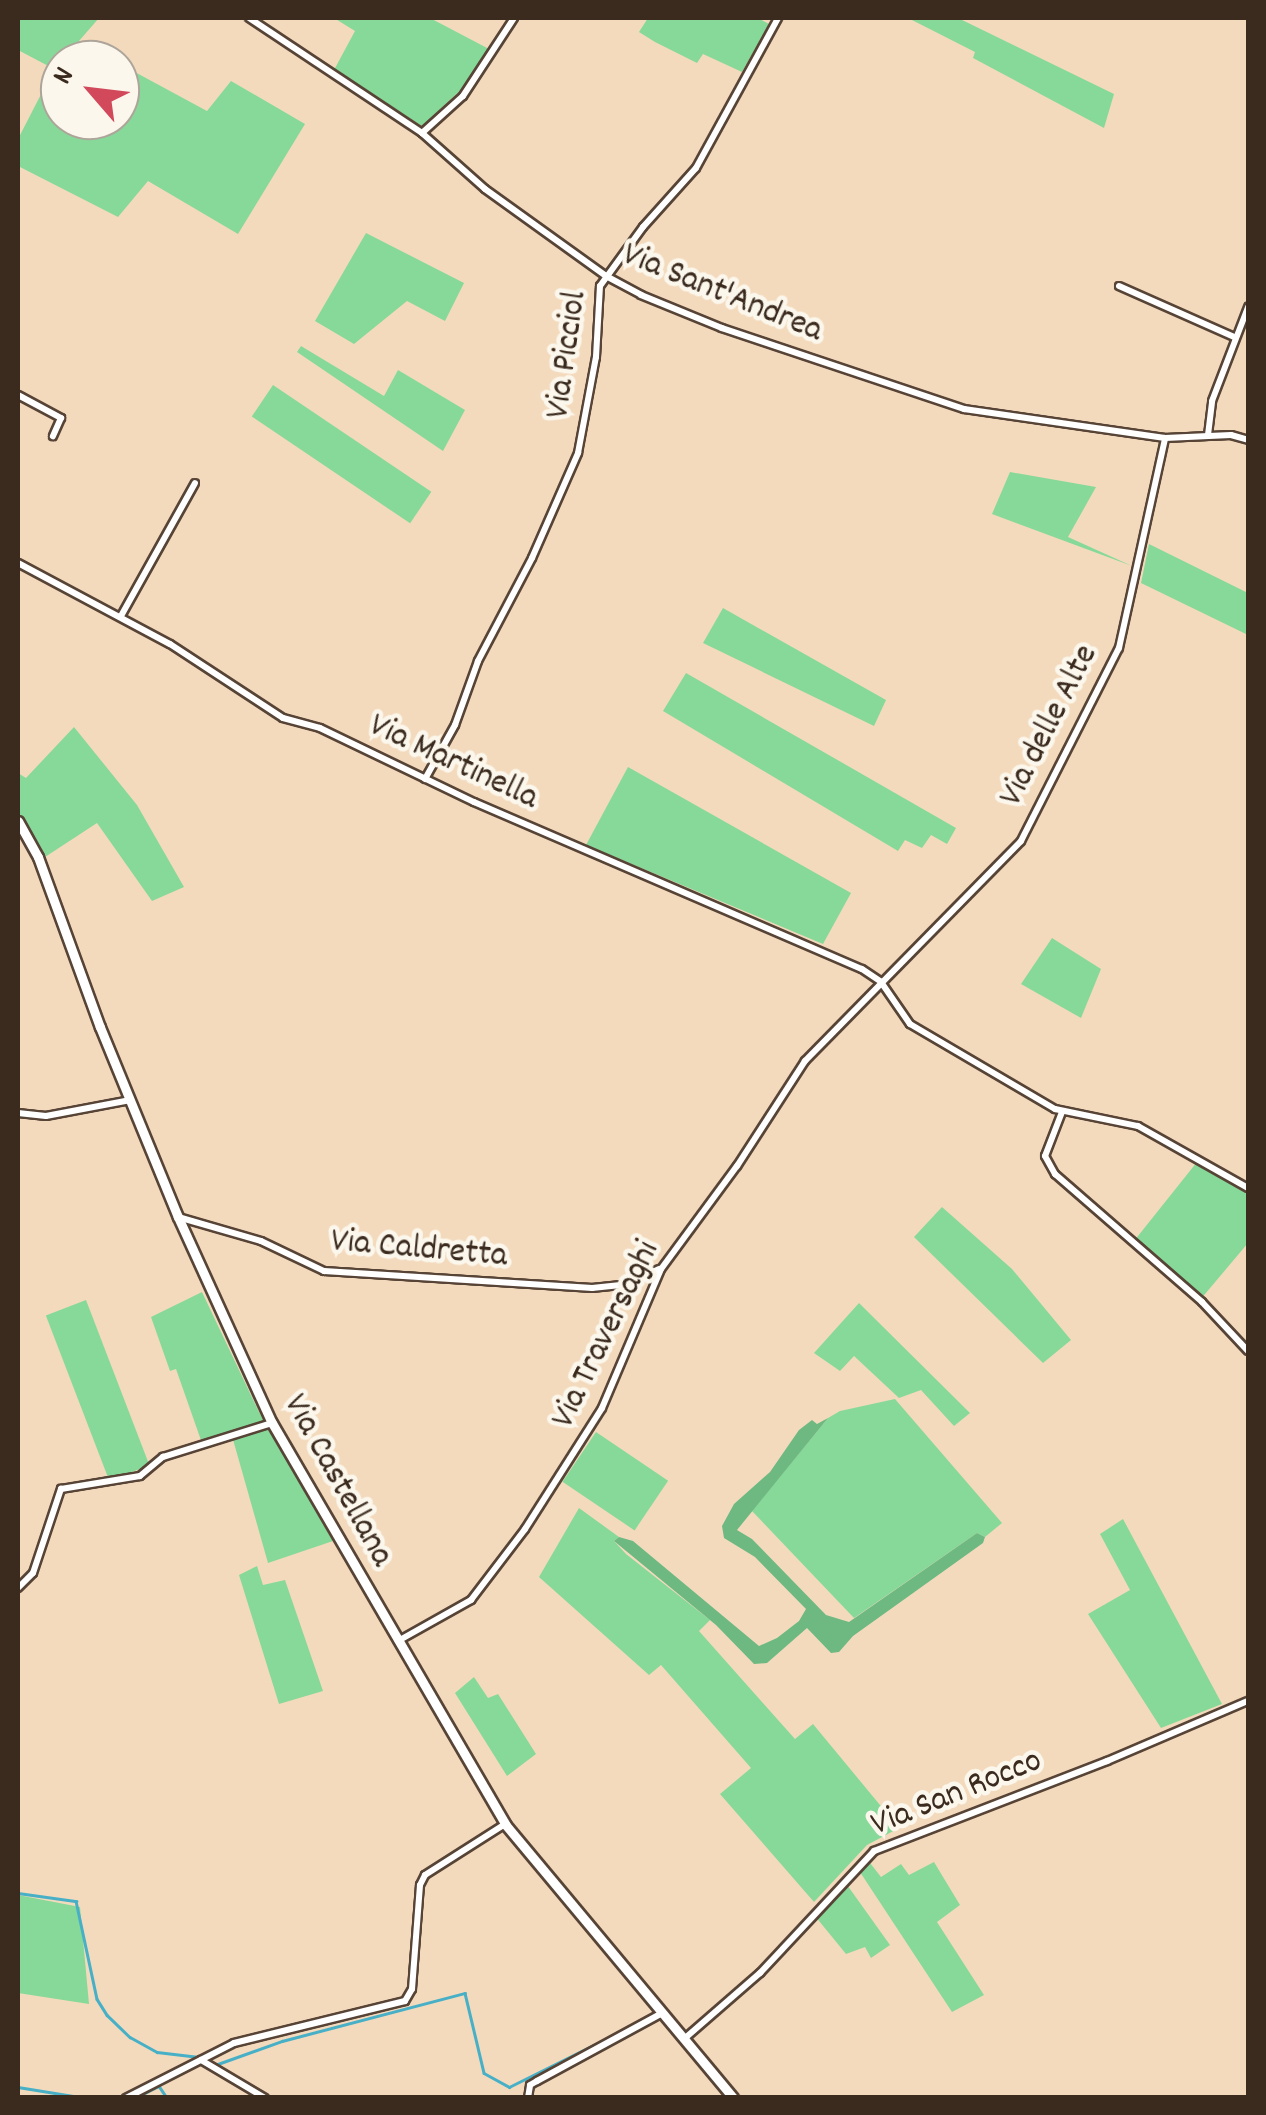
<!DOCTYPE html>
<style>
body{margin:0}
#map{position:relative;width:1266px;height:2115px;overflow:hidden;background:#f4dabd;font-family:Dekko,sans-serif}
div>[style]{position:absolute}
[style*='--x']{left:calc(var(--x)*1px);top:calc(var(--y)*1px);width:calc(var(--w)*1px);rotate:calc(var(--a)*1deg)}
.green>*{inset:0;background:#87d999;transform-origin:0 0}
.forest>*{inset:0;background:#6db981}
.stream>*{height:2.5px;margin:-1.25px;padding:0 1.25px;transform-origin:1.25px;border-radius:1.25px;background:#47b0c6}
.roads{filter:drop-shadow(2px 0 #574436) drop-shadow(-2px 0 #574436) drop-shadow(0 2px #574436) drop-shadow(0 -2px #574436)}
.minor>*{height:6px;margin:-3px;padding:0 3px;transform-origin:3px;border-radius:3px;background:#fff}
.major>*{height:9px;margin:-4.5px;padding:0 4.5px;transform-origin:4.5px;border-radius:4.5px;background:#fff}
span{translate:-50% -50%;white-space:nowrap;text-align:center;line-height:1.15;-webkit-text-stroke:9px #fbf7ec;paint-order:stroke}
.street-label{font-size:35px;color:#3b2a1e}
.frame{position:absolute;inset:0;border:20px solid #3b2a1e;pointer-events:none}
.north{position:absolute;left:40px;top:40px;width:100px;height:100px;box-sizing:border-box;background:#fbf7ec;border:2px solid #aea59a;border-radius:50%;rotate:298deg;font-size:28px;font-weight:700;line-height:40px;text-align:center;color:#3b2a1e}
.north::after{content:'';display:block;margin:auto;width:35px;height:45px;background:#d1495b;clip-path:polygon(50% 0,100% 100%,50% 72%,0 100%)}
</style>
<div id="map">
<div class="green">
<i style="clip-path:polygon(18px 18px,99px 18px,79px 41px,113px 60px,60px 60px,60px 120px,120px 120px,120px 64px,207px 111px,231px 81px,305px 124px,238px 234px,148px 181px,118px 217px,18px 166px,18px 139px,54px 69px,18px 50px)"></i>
<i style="clip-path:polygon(334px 18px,430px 18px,489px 49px,466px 85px,422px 126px,334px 70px,355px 31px)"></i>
<i style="clip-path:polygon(648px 18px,758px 18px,769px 24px,742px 72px,703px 54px,697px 63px,655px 42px,639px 32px)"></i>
<i style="clip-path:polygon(908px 18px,958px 18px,1114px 94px,1104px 128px,973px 58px,975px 52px)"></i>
<i style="clip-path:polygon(366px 233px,464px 283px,445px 321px,407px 301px,354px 344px,315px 321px)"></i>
<i style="clip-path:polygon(301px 346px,384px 396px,398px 370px,465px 410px,443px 451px,297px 352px)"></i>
<i style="left:273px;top:385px;width:191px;height:38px;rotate:34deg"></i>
<i style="clip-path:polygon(1010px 472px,1096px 487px,1068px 537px,1132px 566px,992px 514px)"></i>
<i style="clip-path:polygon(1149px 544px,1248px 593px,1248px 635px,1141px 583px)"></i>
<i style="clip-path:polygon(723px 608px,886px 700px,874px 726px,703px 643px)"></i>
<i style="clip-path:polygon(686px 673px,956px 828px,947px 844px,931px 835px,922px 848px,905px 840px,898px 851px,663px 711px)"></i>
<i style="clip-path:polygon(74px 727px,137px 805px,184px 887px,152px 901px,97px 823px,42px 859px,18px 811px,18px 773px,26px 778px)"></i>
<i style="clip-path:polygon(628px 767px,851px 893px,823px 944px,586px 845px)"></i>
<i style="clip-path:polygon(1052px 938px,1101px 969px,1081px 1018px,1021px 984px)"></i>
<i style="clip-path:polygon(1201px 1157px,1248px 1190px,1248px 1243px,1200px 1300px,1134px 1241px)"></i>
<i style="clip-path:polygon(942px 1207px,1012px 1269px,1071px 1340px,1043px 1363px,914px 1237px)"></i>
<i style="clip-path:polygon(202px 1292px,259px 1412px,333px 1541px,268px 1563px,232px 1436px,203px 1446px,176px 1369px,170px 1371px,151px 1317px)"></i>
<i style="left:86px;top:1300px;width:177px;height:43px;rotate:69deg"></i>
<i style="clip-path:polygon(859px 1303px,970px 1413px,954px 1426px,921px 1390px,899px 1398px,854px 1356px,840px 1371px,814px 1353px)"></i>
<i style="clip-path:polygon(895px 1399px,1002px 1523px,985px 1537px,977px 1533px,854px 1618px,752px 1511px,828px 1418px,840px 1411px)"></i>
<i style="left:596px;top:1432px;width:87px;height:60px;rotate:34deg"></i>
<i style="clip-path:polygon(579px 1508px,619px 1537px,614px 1541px,626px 1554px,710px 1620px,699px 1631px,795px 1739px,813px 1724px,899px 1828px,867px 1845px,814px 1902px,720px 1794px,751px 1768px,661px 1665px,649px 1675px,539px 1577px)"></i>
<i style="clip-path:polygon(1123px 1519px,1222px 1704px,1161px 1728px,1088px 1614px,1130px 1590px,1100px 1534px)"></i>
<i style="clip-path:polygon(257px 1566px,263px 1585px,285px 1580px,323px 1691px,279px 1704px,239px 1575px)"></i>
<i style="clip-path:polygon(474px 1677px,488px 1698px,498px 1694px,536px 1754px,507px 1776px,455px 1693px)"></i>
<i style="clip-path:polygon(867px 1859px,881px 1877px,901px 1864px,909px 1875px,934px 1862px,960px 1905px,937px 1922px,984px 1995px,952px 2012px,858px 1869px)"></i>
<i style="clip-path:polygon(845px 1882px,890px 1945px,871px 1958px,865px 1947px,846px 1954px,815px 1916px)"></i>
<i style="clip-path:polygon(18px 1895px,80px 1907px,89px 2004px,18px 1993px)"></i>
</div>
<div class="forest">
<i style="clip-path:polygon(828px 1418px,737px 1530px,752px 1539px,826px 1615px,849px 1622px,977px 1533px,985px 1537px,983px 1543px,853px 1636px,839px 1652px,831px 1653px,807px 1628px,767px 1663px,754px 1664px,716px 1625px,614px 1541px,619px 1537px,633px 1541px,759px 1646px,777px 1638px,799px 1621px,806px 1609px,755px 1557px,724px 1538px,722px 1526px,734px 1504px,770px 1472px,799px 1430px,812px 1420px,817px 1424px)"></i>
</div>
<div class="stream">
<i style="--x:18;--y:1893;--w:59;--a:7.9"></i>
<i style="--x:76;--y:1901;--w:100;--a:77.9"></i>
<i style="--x:97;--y:1999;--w:19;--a:58"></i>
<i style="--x:107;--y:2015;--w:32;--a:44"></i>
<i style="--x:130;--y:2037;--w:31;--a:29"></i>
<i style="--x:157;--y:2052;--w:42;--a:6.8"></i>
<i style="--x:215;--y:2065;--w:71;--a:-19.7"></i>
<i style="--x:282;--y:2041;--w:189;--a:-14.7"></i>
<i style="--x:465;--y:1993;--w:82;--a:76.6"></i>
<i style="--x:484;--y:2073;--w:29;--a:29"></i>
<i style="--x:509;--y:2087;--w:131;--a:-26.4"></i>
<i style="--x:18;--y:2087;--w:68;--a:9.3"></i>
<i style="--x:135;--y:2098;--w:27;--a:-27"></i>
<i style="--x:159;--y:2086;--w:14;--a:56"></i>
</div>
<div class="roads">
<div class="minor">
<i style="--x:249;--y:18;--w:208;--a:33.6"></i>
<i style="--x:422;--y:133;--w:84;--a:41.6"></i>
<i style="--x:485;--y:189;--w:149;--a:35.7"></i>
<i style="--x:606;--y:276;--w:40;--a:28"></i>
<i style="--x:641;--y:295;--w:87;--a:22.2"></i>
<i style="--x:722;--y:328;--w:255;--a:18.5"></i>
<i style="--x:964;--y:409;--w:203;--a:8.2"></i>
<i style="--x:1165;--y:438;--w:66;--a:-2.6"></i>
<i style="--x:1231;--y:435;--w:18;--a:16"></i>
<i style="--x:422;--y:133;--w:55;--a:-42.1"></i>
<i style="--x:463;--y:96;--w:93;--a:-56.8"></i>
<i style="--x:1119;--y:286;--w:126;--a:23.9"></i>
<i style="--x:18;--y:395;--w:49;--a:28.1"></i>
<i style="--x:61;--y:418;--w:20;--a:114"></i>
<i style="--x:1208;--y:435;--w:34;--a:-83"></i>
<i style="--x:1212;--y:401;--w:101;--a:-69"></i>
<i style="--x:18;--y:563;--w:172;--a:28.1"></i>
<i style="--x:170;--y:644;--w:135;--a:33.2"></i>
<i style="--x:283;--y:718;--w:38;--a:15"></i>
<i style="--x:320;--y:728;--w:171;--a:25.7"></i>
<i style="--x:474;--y:802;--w:422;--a:23.3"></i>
<i style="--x:862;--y:969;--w:23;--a:34"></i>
<i style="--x:881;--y:982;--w:51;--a:55.4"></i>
<i style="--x:910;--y:1024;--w:168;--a:30.4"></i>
<i style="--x:1055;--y:1109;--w:85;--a:11.6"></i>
<i style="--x:1138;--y:1126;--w:126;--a:29.4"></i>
<i style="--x:121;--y:616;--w:152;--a:-60.9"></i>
<i style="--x:425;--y:779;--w:62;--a:-60.9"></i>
<i style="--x:455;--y:725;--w:68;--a:-70.2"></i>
<i style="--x:478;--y:661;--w:116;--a:-62.3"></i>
<i style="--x:532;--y:558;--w:115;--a:-66.3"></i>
<i style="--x:578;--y:453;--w:98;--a:-79.4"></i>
<i style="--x:596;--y:357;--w:71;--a:-86.8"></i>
<i style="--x:600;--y:286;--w:73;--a:-53.9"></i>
<i style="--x:643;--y:227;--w:79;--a:-48.1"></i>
<i style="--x:696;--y:168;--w:171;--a:-61.3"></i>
<i style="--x:1062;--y:1112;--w:47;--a:111.1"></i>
<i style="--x:1045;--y:1156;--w:21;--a:61"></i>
<i style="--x:1055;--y:1174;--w:195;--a:41"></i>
<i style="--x:1202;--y:1302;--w:67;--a:46.8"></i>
<i style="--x:18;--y:1113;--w:28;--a:6"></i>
<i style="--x:46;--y:1116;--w:86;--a:-10.7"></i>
<i style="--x:178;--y:1217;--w:86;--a:16.1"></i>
<i style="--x:261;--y:1241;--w:70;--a:25.5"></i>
<i style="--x:324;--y:1271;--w:269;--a:3.6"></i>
<i style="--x:592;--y:1288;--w:36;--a:-6"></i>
<i style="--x:628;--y:1284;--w:34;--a:-26"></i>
<i style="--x:18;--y:1588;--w:21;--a:-45"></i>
<i style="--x:33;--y:1573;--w:89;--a:-71.6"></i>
<i style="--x:61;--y:1489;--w:80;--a:-9.3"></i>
<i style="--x:140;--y:1476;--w:30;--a:-40"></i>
<i style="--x:163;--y:1457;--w:114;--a:-17.3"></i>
<i style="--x:398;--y:1641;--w:84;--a:-29.3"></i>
<i style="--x:471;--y:1600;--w:89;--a:-52.7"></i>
<i style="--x:525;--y:1529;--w:143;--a:-57.5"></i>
<i style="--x:602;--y:1408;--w:151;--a:-67"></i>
<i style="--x:661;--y:1269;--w:128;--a:-53.6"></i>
<i style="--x:737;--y:1166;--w:125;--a:-57.1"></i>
<i style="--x:805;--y:1061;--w:308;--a:-45.5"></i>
<i style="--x:1021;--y:841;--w:216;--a:-63.1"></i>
<i style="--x:1119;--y:648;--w:215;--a:-77.6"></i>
<i style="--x:684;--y:2039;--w:101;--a:-41"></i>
<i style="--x:760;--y:1973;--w:167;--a:-46.9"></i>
<i style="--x:874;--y:1851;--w:250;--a:-21.1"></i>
<i style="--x:1107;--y:1761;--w:153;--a:-23.1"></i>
<i style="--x:201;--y:2060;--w:74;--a:30.7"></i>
<i style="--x:126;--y:2098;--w:121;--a:-27"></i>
<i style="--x:234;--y:2043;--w:176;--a:-13.8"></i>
<i style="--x:405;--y:2001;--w:14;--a:-60"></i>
<i style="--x:412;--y:1989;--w:104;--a:-85.6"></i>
<i style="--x:420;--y:1885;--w:11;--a:-63"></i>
<i style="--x:425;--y:1875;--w:95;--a:-32.5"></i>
<i style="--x:528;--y:2098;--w:13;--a:-81"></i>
<i style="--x:530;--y:2085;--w:8;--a:-30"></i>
<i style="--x:537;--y:2081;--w:142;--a:-28.5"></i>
</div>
<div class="major">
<i style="--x:18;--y:821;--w:41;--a:60.9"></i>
<i style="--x:38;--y:857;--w:181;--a:70"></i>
<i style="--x:100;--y:1027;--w:205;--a:67.7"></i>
<i style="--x:178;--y:1217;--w:226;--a:65.5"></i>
<i style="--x:272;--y:1423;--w:464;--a:59.8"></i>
<i style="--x:505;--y:1824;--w:356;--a:50.2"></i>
</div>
</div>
<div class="street-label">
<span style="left:722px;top:294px;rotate:22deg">Via Sant'Andrea</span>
<span style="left:568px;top:355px;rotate:-82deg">Via Picciol</span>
<span style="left:1050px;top:726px;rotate:-63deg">Via delle Alte</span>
<span style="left:453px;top:763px;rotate:25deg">Via Martinella</span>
<span style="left:419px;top:1250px;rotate:5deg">Via Caldretta</span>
<span style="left:607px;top:1335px;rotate:-64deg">Via Traversaghi</span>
<span style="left:337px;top:1481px;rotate:61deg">Via Castellana</span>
<span style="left:957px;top:1794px;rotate:-22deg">Via San Rocco</span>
</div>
<div class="frame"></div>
<div class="north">N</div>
</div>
